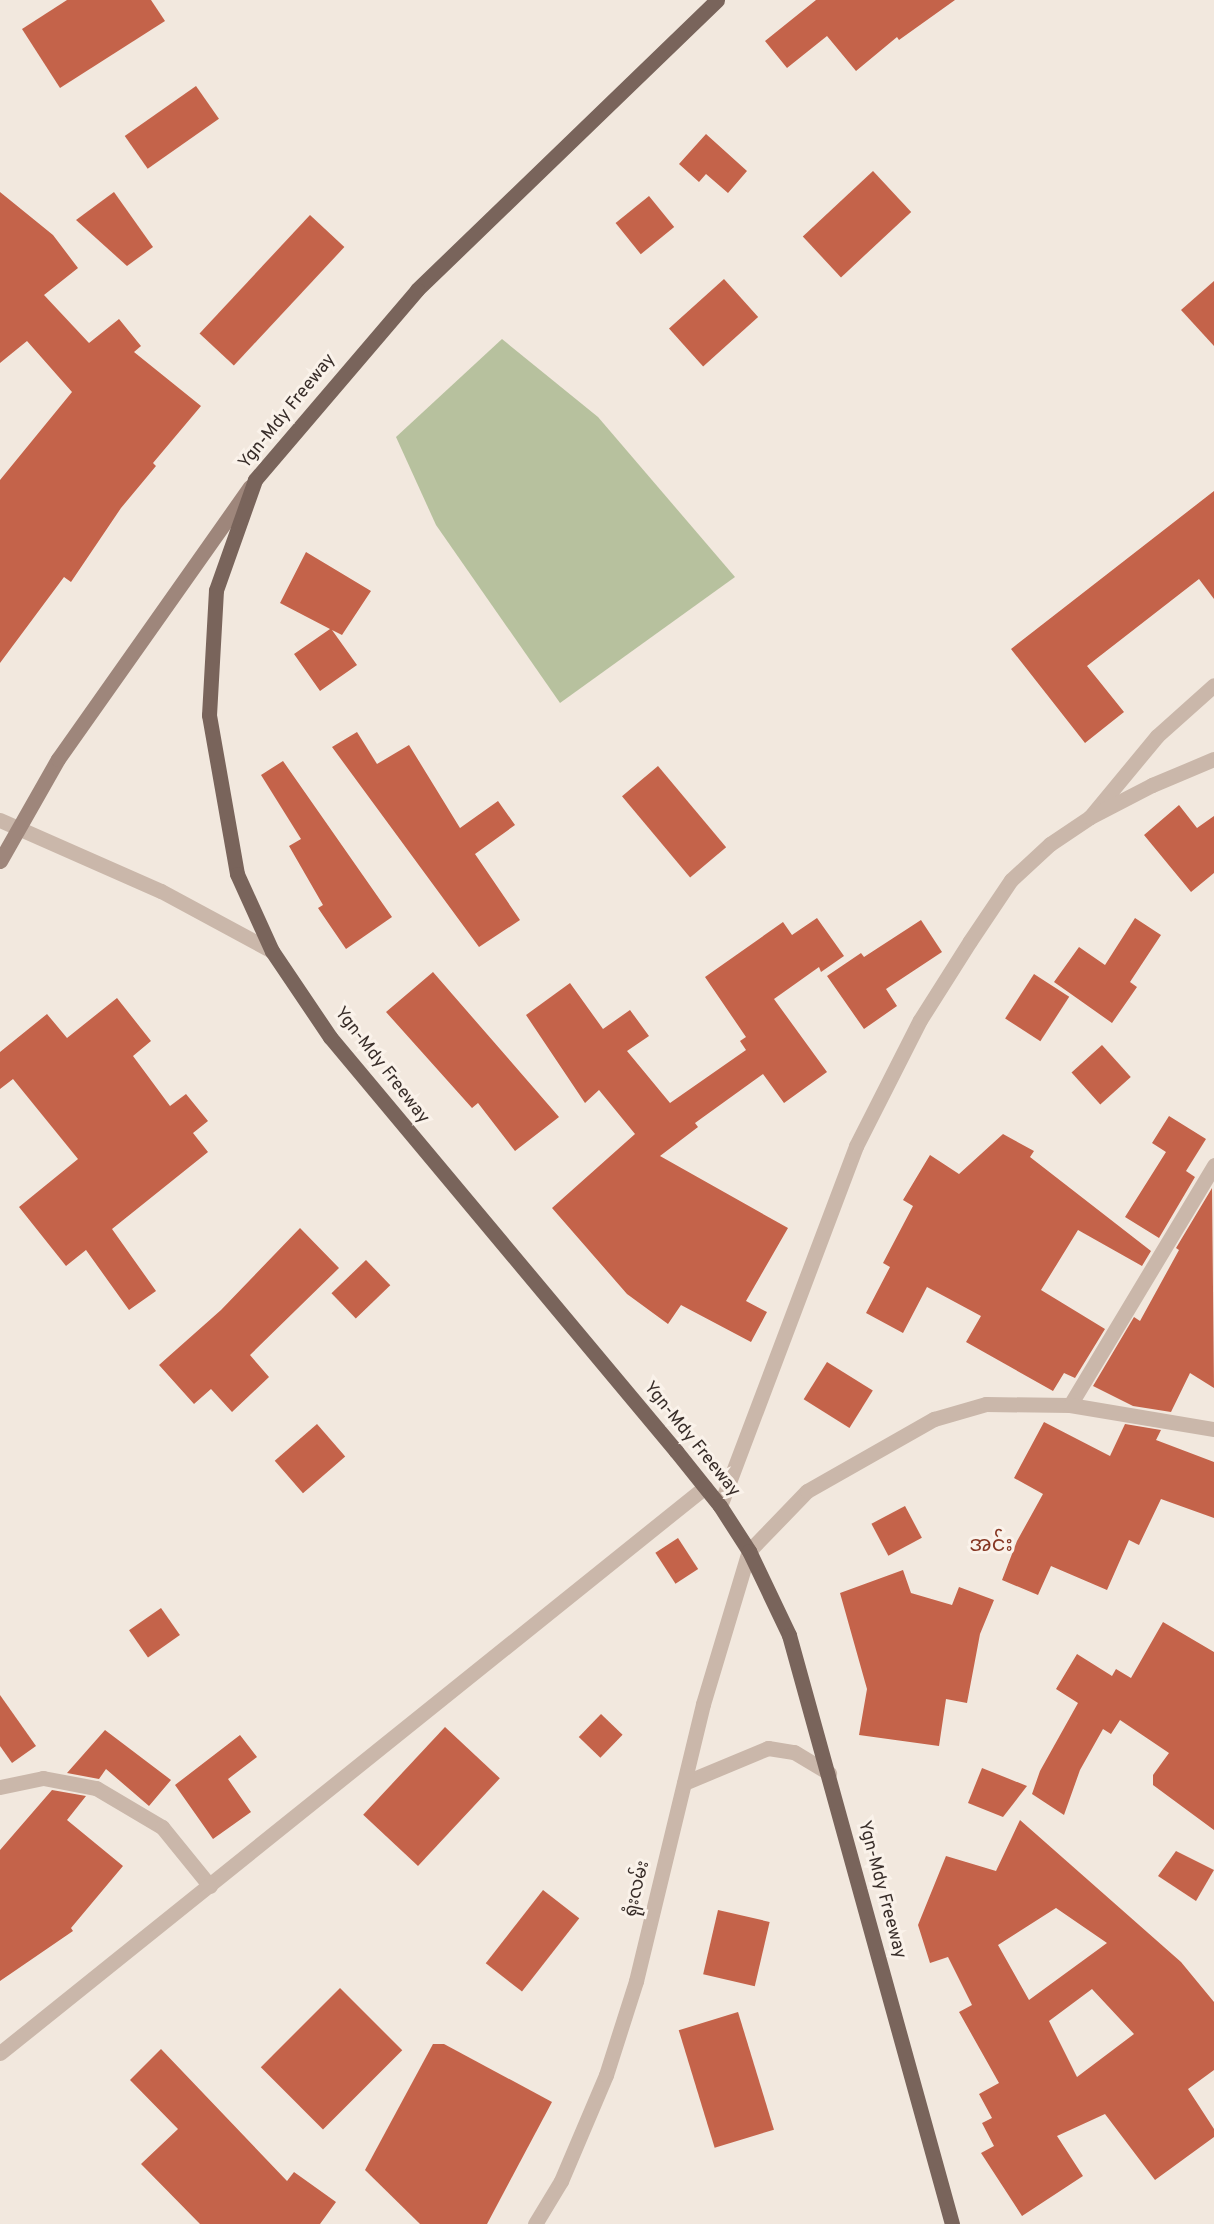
<!DOCTYPE html>
<meta charset="utf-8">
<style>
body{margin:0}
#map{position:relative;width:1214px;height:2224px;overflow:hidden;background:#f2e8de;font-family:Overpass,"Noto Sans Myanmar",sans-serif}
div>[style]{position:absolute}
[style*='--x']{left:calc(var(--x)*1px);top:calc(var(--y)*1px);width:calc(var(--w)*1px);rotate:calc(var(--a)*1deg)}
.green>*{inset:0;background:#b7c19e}
.building>*{inset:0;background:#c4634a;transform-origin:0 0}
.service>*{height:15px;margin:-7.5px;padding:0 7.5px;transform-origin:7.5px;border-radius:7.5px;background:#cab7aa}
.minor>*{height:15px;margin:-7.5px;padding:0 7.5px;transform-origin:7.5px;border-radius:7.5px;background:#cab7aa}
.tertiary>*{height:15px;margin:-7.5px;padding:0 7.5px;transform-origin:7.5px;border-radius:7.5px;background:#cab7aa}
.secondary>*{height:15px;margin:-7.5px;padding:0 7.5px;transform-origin:7.5px;border-radius:7.5px;background:#9e867b}
.primary>*{height:15px;margin:-7.5px;padding:0 7.5px;transform-origin:7.5px;border-radius:7.5px;background:#79645b}
span{translate:-50% -50%;white-space:nowrap;text-align:center;line-height:1.15;-webkit-text-stroke:6px #faf2ea;paint-order:stroke}
.street-label{font-size:18px;color:#382d29}
.quarter-label{font-size:21px;color:#863723}
</style>
<div id="map">
<div class="green">
<i style="clip-path:polygon(502px 339px,598px 417px,735px 577px,560px 703px,436px 525px,396px 437px)"></i>
</div>
<div class="building">
<i style="clip-path:polygon(67px 0,151px 0,165px 21px,60px 88px,22px 29px)"></i>
<i style="clip-path:polygon(816px 0,955px 0,899px 40px,897px 37px,856px 71px,827px 36px,787px 68px,765px 41px)"></i>
<i style="left:196px;top:86px;width:40px;height:87px;rotate:55deg"></i>
<i style="clip-path:polygon(706px 134px,747px 171px,728px 193px,706px 174px,699px 182px,679px 164px)"></i>
<i style="left:873px;top:171px;width:56px;height:96px;rotate:47deg"></i>
<i style="clip-path:polygon(0 192px,53px 235px,78px 268px,44px 295px,89px 343px,119px 319px,141px 346px,134px 352px,201px 406px,153px 463px,156px 466px,121px 508px,71px 582px,64px 577px,0 663px,0 480px,72px 392px,27px 341px,0 363px)"></i>
<i style="clip-path:polygon(114px 192px,153px 247px,127px 266px,76px 220px)"></i>
<i style="left:649px;top:196px;width:40px;height:43px;rotate:51deg"></i>
<i style="left:310px;top:215px;width:47px;height:162px;rotate:43deg"></i>
<i style="left:724px;top:279px;width:51px;height:74px;rotate:48deg"></i>
<i style="clip-path:polygon(1214px 281px,1214px 346px,1181px 310px)"></i>
<i style="clip-path:polygon(1214px 491px,1214px 599px,1199px 579px,1087px 666px,1124px 712px,1085px 743px,1011px 649px)"></i>
<i style="clip-path:polygon(306px 552px,371px 591px,342px 635px,332px 630px,357px 665px,320px 691px,294px 654px,330px 629px,280px 603px)"></i>
<i style="clip-path:polygon(357px 732px,377px 764px,409px 745px,460px 828px,498px 801px,515px 825px,475px 854px,520px 920px,479px 947px,332px 747px)"></i>
<i style="clip-path:polygon(283px 761px,392px 917px,346px 949px,318px 908px,323px 905px,289px 846px,301px 839px,261px 775px)"></i>
<i style="left:658px;top:766px;width:106px;height:47px;rotate:50deg"></i>
<i style="clip-path:polygon(1179px 805px,1197px 828px,1214px 816px,1214px 873px,1191px 892px,1144px 835px)"></i>
<i style="clip-path:polygon(817px 918px,844px 956px,821px 972px,819px 967px,774px 999px,827px 1072px,784px 1103px,763px 1074px,695px 1123px,698px 1127px,660px 1156px,788px 1228px,746px 1301px,767px 1312px,751px 1342px,681px 1305px,668px 1324px,627px 1294px,552px 1208px,635px 1134px,599px 1090px,585px 1103px,526px 1015px,570px 983px,603px 1029px,630px 1010px,649px 1036px,627px 1051px,670px 1103px,746px 1050px,740px 1041px,746px 1037px,705px 977px,783px 922px,792px 935px)"></i>
<i style="clip-path:polygon(1135px 918px,1161px 935px,1130px 982px,1137px 987px,1112px 1023px,1054px 982px,1079px 947px,1105px 965px)"></i>
<i style="clip-path:polygon(921px 920px,942px 952px,886px 989px,897px 1006px,864px 1029px,827px 976px,861px 953px,864px 957px)"></i>
<i style="clip-path:polygon(433px 972px,559px 1117px,515px 1151px,478px 1103px,472px 1108px,386px 1012px)"></i>
<i style="left:1034px;top:974px;width:42px;height:53px;rotate:33deg"></i>
<i style="clip-path:polygon(117px 998px,151px 1041px,133px 1056px,170px 1106px,186px 1094px,208px 1121px,193px 1133px,208px 1152px,112px 1229px,156px 1291px,129px 1310px,86px 1250px,66px 1266px,19px 1207px,78px 1159px,13px 1079px,0 1089px,0 1052px,47px 1014px,67px 1038px)"></i>
<i style="left:1102px;top:1045px;width:43px;height:41px;rotate:48deg"></i>
<i style="clip-path:polygon(1169px 1116px,1206px 1139px,1186px 1171px,1195px 1177px,1159px 1238px,1125px 1217px,1166px 1152px,1152px 1143px)"></i>
<i style="clip-path:polygon(1003px 1134px,1034px 1151px,1030px 1157px,1151px 1251px,1142px 1266px,1078px 1230px,1041px 1290px,1105px 1329px,1075px 1378px,1064px 1373px,1053px 1391px,966px 1342px,981px 1316px,927px 1287px,903px 1333px,866px 1313px,890px 1267px,883px 1263px,913px 1206px,903px 1200px,930px 1155px,959px 1174px)"></i>
<i style="clip-path:polygon(1212px 1188px,1214px 1388px,1190px 1373px,1171px 1412px,1133px 1406px,1093px 1386px,1134px 1317px,1140px 1321px,1179px 1250px,1176px 1248px)"></i>
<i style="clip-path:polygon(300px 1228px,339px 1268px,250px 1355px,269px 1377px,232px 1412px,211px 1389px,194px 1404px,159px 1365px,221px 1310px)"></i>
<i style="left:366px;top:1260px;width:35px;height:48px;rotate:46deg"></i>
<i style="left:827px;top:1362px;width:54px;height:44px;rotate:32deg"></i>
<i style="clip-path:polygon(1044px 1422px,1110px 1456px,1125px 1424px,1161px 1430px,1156px 1440px,1214px 1462px,1214px 1518px,1161px 1499px,1139px 1545px,1129px 1540px,1107px 1590px,1051px 1566px,1038px 1595px,1002px 1580px,1017px 1541px,1043px 1494px,1014px 1478px)"></i>
<i style="left:317px;top:1424px;width:43px;height:56px;rotate:49deg"></i>
<i style="left:905px;top:1506px;width:36px;height:38px;rotate:62deg"></i>
<i style="left:678px;top:1538px;width:37px;height:27px;rotate:57deg"></i>
<i style="clip-path:polygon(903px 1570px,911px 1593px,952px 1605px,959px 1587px,994px 1600px,980px 1634px,967px 1703px,946px 1699px,939px 1746px,859px 1735px,867px 1689px,840px 1593px)"></i>
<i style="left:161px;top:1608px;width:33px;height:39px;rotate:55deg"></i>
<i style="clip-path:polygon(1163px 1622px,1214px 1652px,1214px 1830px,1153px 1785px,1153px 1775px,1169px 1753px,1120px 1720px,1111px 1734px,1103px 1729px,1080px 1770px,1064px 1815px,1032px 1794px,1040px 1771px,1078px 1703px,1056px 1689px,1077px 1654px,1112px 1676px,1116px 1669px,1131px 1678px)"></i>
<i style="clip-path:polygon(0 1695px,36px 1746px,12px 1763px,0 1746px)"></i>
<i style="left:601px;top:1714px;width:30px;height:32px;rotate:44deg"></i>
<i style="left:445px;top:1727px;width:75px;height:120px;rotate:43deg"></i>
<i style="clip-path:polygon(105px 1730px,171px 1780px,149px 1806px,106px 1769px,99px 1779px,67px 1773px)"></i>
<i style="clip-path:polygon(240px 1735px,257px 1757px,228px 1779px,251px 1812px,213px 1839px,175px 1785px)"></i>
<i style="clip-path:polygon(982px 1768px,1027px 1786px,1003px 1817px,968px 1803px)"></i>
<i style="clip-path:polygon(52px 1790px,86px 1796px,67px 1820px,123px 1866px,71px 1928px,73px 1931px,0 1981px,0 1850px)"></i>
<i style="clip-path:polygon(evenodd,1020px 1820px,1181px 1962px,1214px 2002px,1214px 2070px,1188px 2089px,1214px 2129px,1214px 2137px,1155px 2180px,1105px 2114px,1057px 2136px,1083px 2176px,1022px 2216px,981px 2153px,994px 2146px,982px 2123px,992px 2118px,979px 2094px,999px 2083px,959px 2012px,972px 2005px,948px 1957px,930px 1963px,918px 1925px,946px 1856px,996px 1871px,1020px 1820px,1056px 1908px,1107px 1943px,1029px 2000px,998px 1945px,1056px 1908px,1020px 1820px,1092px 1989px,1134px 2034px,1077px 2077px,1049px 2021px,1092px 1989px)"></i>
<i style="clip-path:polygon(1176px 1851px,1214px 1870px,1196px 1901px,1158px 1876px)"></i>
<i style="left:543px;top:1890px;width:46px;height:93px;rotate:38deg"></i>
<i style="left:718px;top:1910px;width:53px;height:66px;rotate:13deg"></i>
<i style="left:340px;top:1988px;width:88px;height:112px;rotate:45deg"></i>
<i style="left:738px;top:2012px;width:123px;height:62px;rotate:73deg"></i>
<i style="clip-path:polygon(433px 2044px,444px 2044px,552px 2102px,487px 2224px,420px 2224px,365px 2170px)"></i>
<i style="clip-path:polygon(161px 2049px,287px 2181px,294px 2172px,336px 2202px,320px 2224px,200px 2224px,141px 2164px,178px 2129px,130px 2080px)"></i>
</div>
<div class="service">
<i style="--x:1090;--y:817;--w:105;--a:-50.4"></i>
<i style="--x:1157;--y:736;--w:76;--a:-41.8"></i>
</div>
<div class="minor">
<i style="--x:0;--y:820;--w:176;--a:23.8"></i>
<i style="--x:161;--y:891;--w:126;--a:28.4"></i>
<i style="--x:1070;--y:1405;--w:280;--a:-59"></i>
<i style="--x:720;--y:1506;--w:385;--a:-69.3"></i>
<i style="--x:856;--y:1146;--w:141;--a:-63.1"></i>
<i style="--x:920;--y:1020;--w:93;--a:-57.7"></i>
<i style="--x:970;--y:941;--w:73;--a:-56.1"></i>
<i style="--x:1011;--y:880;--w:53;--a:-42.7"></i>
<i style="--x:1050;--y:844;--w:48;--a:-34"></i>
<i style="--x:1090;--y:817;--w:70;--a:-27.3"></i>
<i style="--x:1152;--y:785;--w:67;--a:-22.8"></i>
<i style="--x:749;--y:1551;--w:83;--a:-46"></i>
<i style="--x:807;--y:1491;--w:146;--a:-29.6"></i>
<i style="--x:934;--y:1419;--w:54;--a:-16.1"></i>
<i style="--x:986;--y:1404;--w:84;--a:0.7"></i>
<i style="--x:1070;--y:1405;--w:146;--a:9.5"></i>
<i style="--x:0;--y:1787;--w:44;--a:-11.8"></i>
<i style="--x:43;--y:1778;--w:54;--a:10.7"></i>
<i style="--x:96;--y:1788;--w:77;--a:30.6"></i>
<i style="--x:162;--y:1827;--w:76;--a:50.9"></i>
<i style="--x:0;--y:2053;--w:904;--a:-38.76"></i>
</div>
<div class="tertiary">
<i style="--x:684;--y:1783;--w:91;--a:-22.6"></i>
<i style="--x:768;--y:1748;--w:26;--a:9"></i>
<i style="--x:794;--y:1752;--w:41;--a:31"></i>
<i style="--x:535;--y:2224;--w:50;--a:-58.8"></i>
<i style="--x:561;--y:2181;--w:115;--a:-67"></i>
<i style="--x:606;--y:2075;--w:99;--a:-72.3"></i>
<i style="--x:636;--y:1981;--w:285;--a:-76.4"></i>
<i style="--x:703;--y:1704;--w:160;--a:-73.3"></i>
</div>
<div class="secondary">
<i style="--x:0;--y:861;--w:117;--a:-60.4"></i>
<i style="--x:58;--y:759;--w:333;--a:-54.8"></i>
</div>
<div class="primary">
<i style="--x:717;--y:0;--w:417;--a:136"></i>
<i style="--x:417;--y:290;--w:250;--a:130.5"></i>
<i style="--x:255;--y:480;--w:117;--a:109.5"></i>
<i style="--x:216;--y:590;--w:125;--a:93.2"></i>
<i style="--x:209;--y:715;--w:161;--a:80"></i>
<i style="--x:237;--y:874;--w:85;--a:65.6"></i>
<i style="--x:272;--y:951;--w:104;--a:56"></i>
<i style="--x:330;--y:1037;--w:540;--a:50.11"></i>
<i style="--x:676;--y:1451;--w:70;--a:51.3"></i>
<i style="--x:720;--y:1506;--w:54;--a:57.2"></i>
<i style="--x:749;--y:1551;--w:93;--a:64.5"></i>
<i style="--x:789;--y:1635;--w:611;--a:74.53"></i>
</div>
<div class="street-label">
<span style="left:288px;top:412px;rotate:-51deg">Ygn-Mdy Freeway</span>
<span style="left:381px;top:1066px;rotate:52deg">Ygn-Mdy Freeway</span>
<span style="left:691px;top:1440px;rotate:51deg">Ygn-Mdy Freeway</span>
<span style="left:638px;top:1889px;rotate:-76deg">ရုံးလမ်း</span>
<span style="left:881px;top:1890px;rotate:75deg">Ygn-Mdy Freeway</span>
</div>
<div class="quarter-label">
<span style="left:991px;top:1546px">အင်း</span>
</div>
</div>
